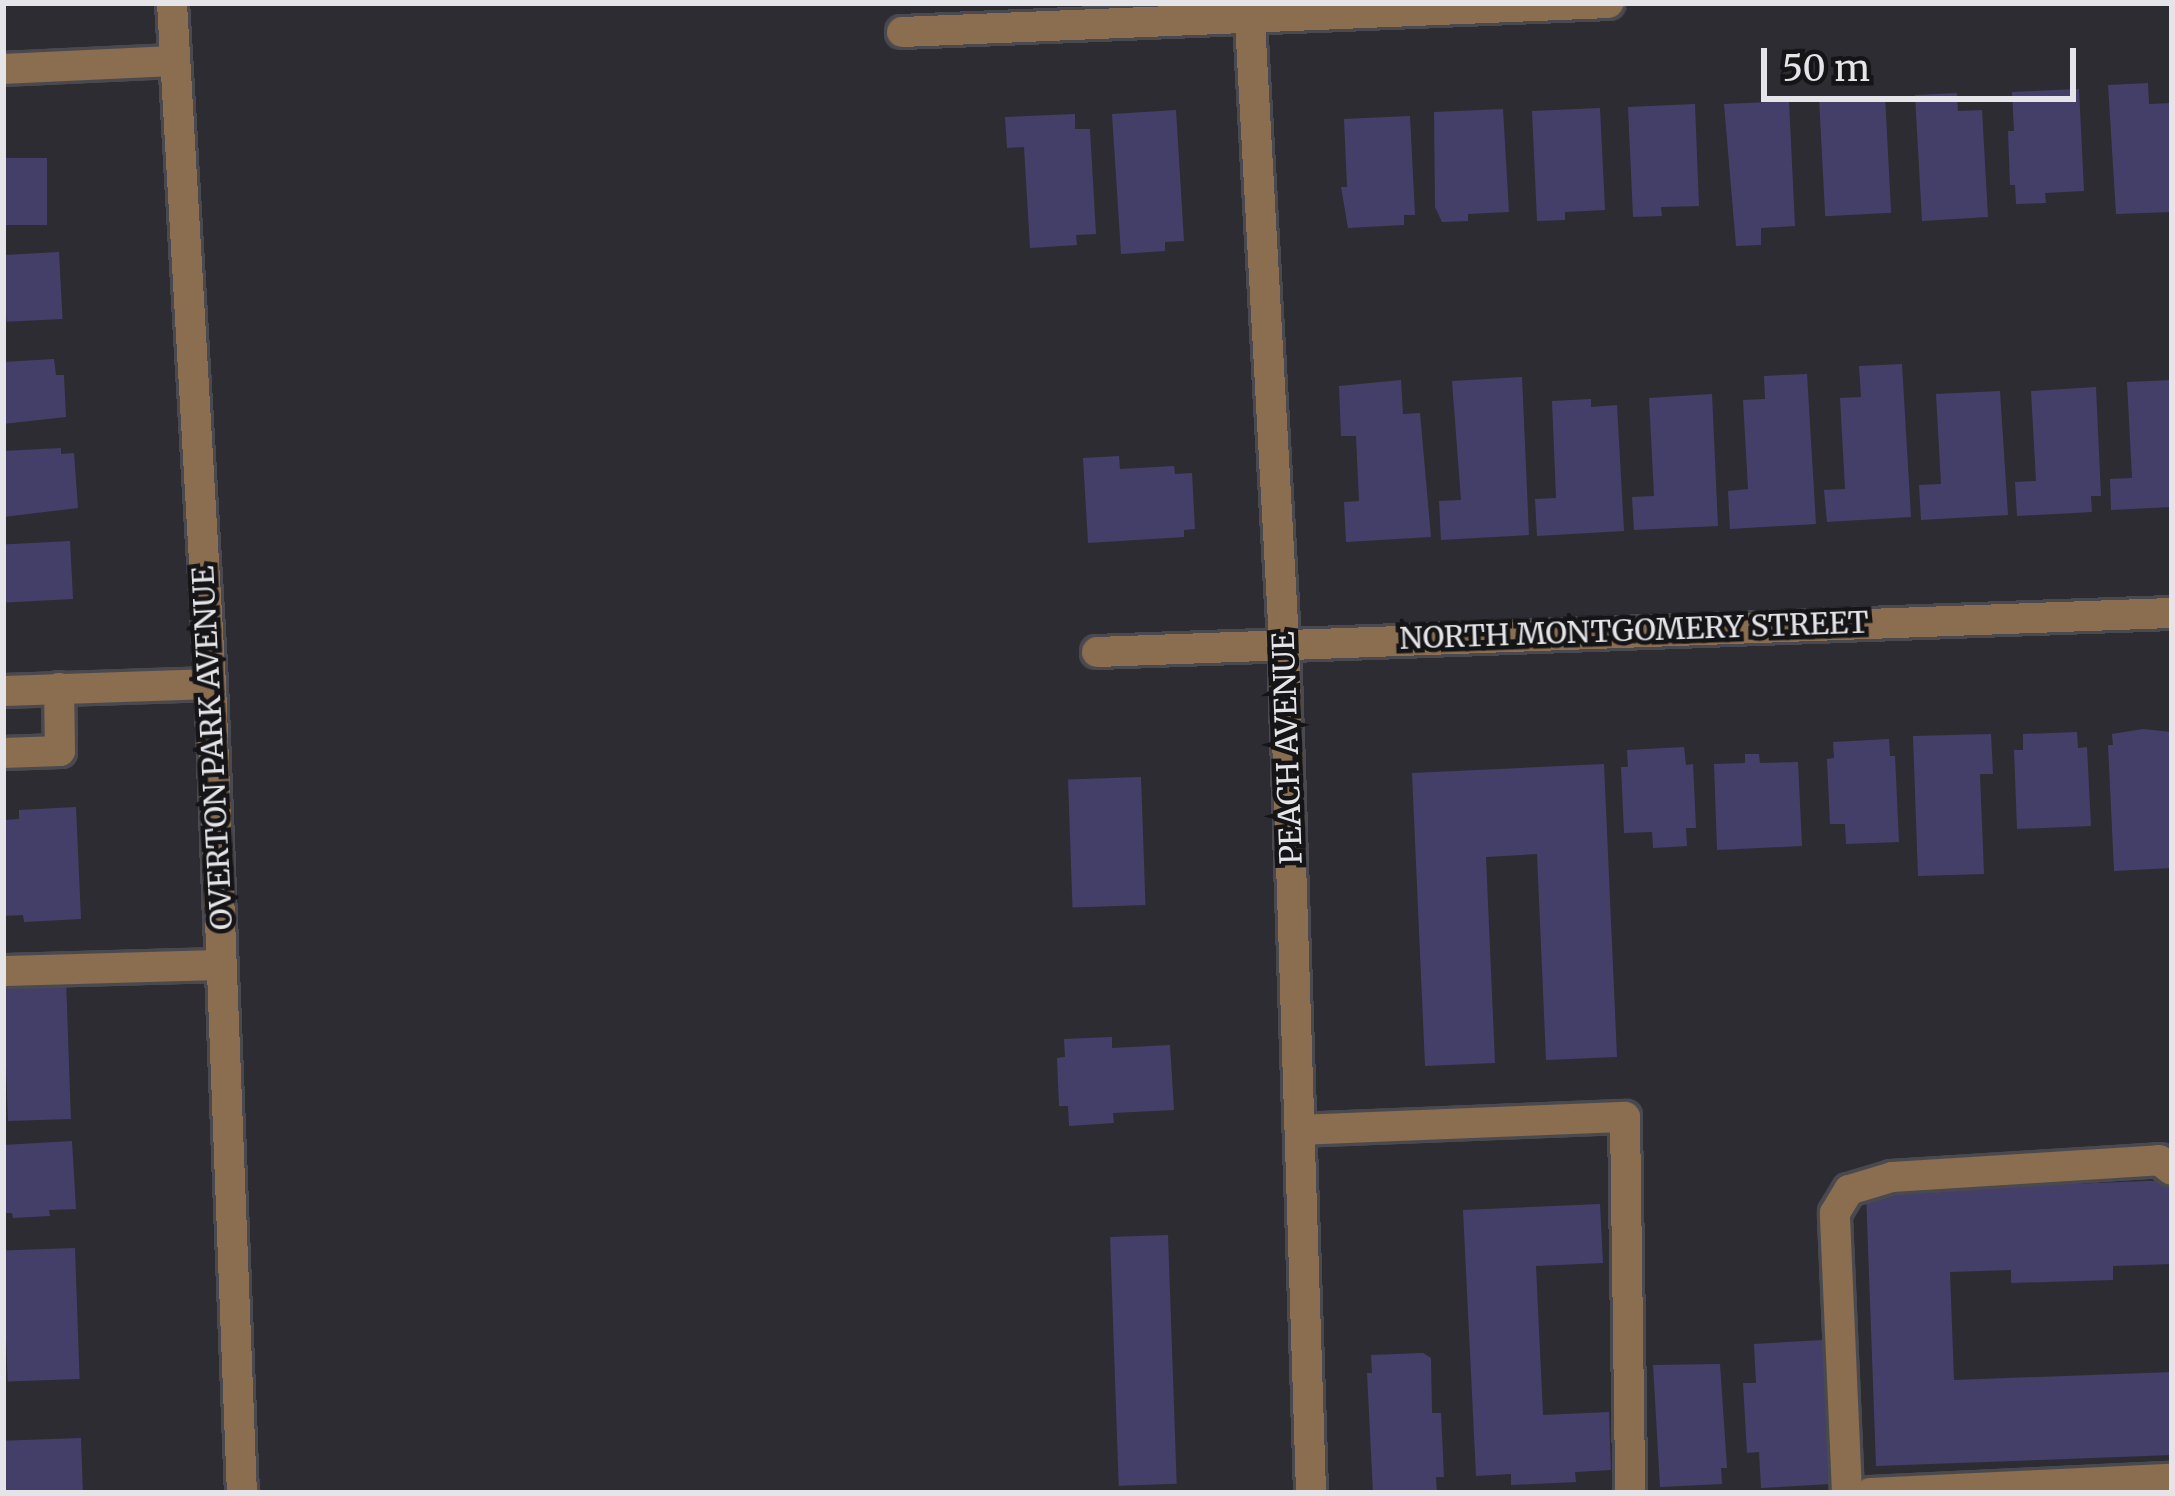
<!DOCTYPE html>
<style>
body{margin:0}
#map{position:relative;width:2175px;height:1496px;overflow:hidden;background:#2d2c33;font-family:Merriweather,serif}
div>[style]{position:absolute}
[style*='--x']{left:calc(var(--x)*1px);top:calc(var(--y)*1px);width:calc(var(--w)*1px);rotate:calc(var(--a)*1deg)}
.building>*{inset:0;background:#443f68;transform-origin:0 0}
.roads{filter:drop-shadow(3px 0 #4a4950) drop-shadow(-3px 0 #4a4950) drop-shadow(0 3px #4a4950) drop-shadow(0 -3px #4a4950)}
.minor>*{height:30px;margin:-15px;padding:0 15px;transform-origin:15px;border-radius:15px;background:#8b6d4f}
span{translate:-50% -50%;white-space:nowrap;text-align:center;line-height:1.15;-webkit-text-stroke:9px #151518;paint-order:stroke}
.street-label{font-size:30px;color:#e5e4e9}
.frame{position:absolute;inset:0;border:6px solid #e5e4e9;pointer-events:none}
.scale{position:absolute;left:1761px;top:48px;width:315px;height:54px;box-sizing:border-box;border:6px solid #e5e4e9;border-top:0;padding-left:15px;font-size:36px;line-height:42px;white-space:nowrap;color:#e5e4e9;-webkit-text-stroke:9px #151518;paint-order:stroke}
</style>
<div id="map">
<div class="building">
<i style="clip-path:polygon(2148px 83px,2149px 104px,2172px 103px,2172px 212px,2116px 214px,2108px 85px)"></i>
<i style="clip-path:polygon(2079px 89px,2084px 191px,2045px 193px,2046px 203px,2016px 204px,2015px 185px,2010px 185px,2008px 131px,2014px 131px,2012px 92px)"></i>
<i style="clip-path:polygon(1957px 93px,1958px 111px,1982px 110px,1988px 217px,1922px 221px,1915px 95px)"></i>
<i style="left:1885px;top:96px;width:117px;height:66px;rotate:87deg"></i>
<i style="clip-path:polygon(1789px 101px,1795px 226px,1761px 228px,1761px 245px,1736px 246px,1724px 104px)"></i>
<i style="clip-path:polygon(1695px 104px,1699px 206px,1661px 207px,1662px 216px,1633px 217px,1628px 107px)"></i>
<i style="clip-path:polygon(1600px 108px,1605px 210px,1565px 212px,1565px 220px,1537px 221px,1532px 111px)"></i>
<i style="clip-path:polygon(1503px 109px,1509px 212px,1468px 214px,1468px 221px,1442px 222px,1435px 207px,1434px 112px)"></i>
<i style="clip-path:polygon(1176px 110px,1184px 241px,1165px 242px,1165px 251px,1121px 254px,1112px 114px)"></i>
<i style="clip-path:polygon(1075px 114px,1075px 129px,1090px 129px,1096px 234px,1076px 235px,1077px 245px,1030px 248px,1024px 147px,1007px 148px,1005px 117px)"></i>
<i style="clip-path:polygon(1410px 116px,1415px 215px,1404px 215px,1404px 225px,1348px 228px,1341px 187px,1347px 187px,1344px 119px)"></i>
<i style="left:47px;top:158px;width:67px;height:44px;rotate:90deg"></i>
<i style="left:59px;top:252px;width:67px;height:56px;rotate:87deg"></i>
<i style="clip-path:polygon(54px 359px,56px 375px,64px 375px,66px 417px,3px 424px,3px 362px)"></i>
<i style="clip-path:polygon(1902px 364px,1911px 517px,1827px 522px,1824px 490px,1845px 489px,1840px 398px,1861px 397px,1859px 366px)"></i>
<i style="clip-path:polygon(1807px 374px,1816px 524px,1730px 529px,1728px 491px,1748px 489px,1743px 400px,1765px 399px,1764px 376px)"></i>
<i style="clip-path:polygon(1522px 377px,1529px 535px,1441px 540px,1439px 501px,1461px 500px,1452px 381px)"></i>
<i style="clip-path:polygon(1401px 380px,1403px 414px,1420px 413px,1431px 537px,1346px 542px,1344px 502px,1359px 501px,1356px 436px,1341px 436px,1339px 386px)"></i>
<i style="clip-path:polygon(2172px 380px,2172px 507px,2111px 510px,2110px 479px,2132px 478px,2127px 382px)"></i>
<i style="clip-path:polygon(2096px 387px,2101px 496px,2091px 496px,2092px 512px,2017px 516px,2015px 482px,2036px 481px,2031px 391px)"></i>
<i style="clip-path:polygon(2000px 391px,2008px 515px,1921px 520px,1919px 485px,1941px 484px,1936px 394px)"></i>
<i style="clip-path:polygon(1712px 394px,1718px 526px,1634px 530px,1632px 497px,1654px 496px,1649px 398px)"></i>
<i style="clip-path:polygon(1591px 399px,1591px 407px,1617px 405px,1624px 531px,1537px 536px,1535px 499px,1556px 498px,1552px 401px)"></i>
<i style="clip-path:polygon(61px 448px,61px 454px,74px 453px,78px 508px,3px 517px,3px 451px)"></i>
<i style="clip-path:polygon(1119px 456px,1120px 469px,1174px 466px,1175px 474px,1192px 473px,1195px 529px,1184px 530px,1184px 537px,1088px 543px,1083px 458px)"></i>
<i style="left:70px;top:541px;width:58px;height:67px;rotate:87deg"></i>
<i style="clip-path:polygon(2143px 729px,2172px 732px,2172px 868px,2114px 871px,2108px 745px,2113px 745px,2112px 734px)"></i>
<i style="clip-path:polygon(2077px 732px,2078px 748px,2087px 747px,2091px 826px,2017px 829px,2014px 750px,2023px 750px,2023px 734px)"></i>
<i style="clip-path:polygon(1991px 734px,1993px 774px,1980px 774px,1984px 874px,1918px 876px,1913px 736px)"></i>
<i style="clip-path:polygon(1889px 739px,1890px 756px,1895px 756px,1899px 842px,1846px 844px,1845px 824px,1830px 824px,1827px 759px,1834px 758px,1833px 742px)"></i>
<i style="clip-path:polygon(1684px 747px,1686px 765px,1693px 764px,1696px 828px,1686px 828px,1687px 846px,1653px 848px,1652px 832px,1624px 833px,1621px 767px,1628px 767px,1627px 750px)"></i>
<i style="clip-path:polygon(1745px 754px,1759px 754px,1760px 763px,1798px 762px,1802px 846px,1717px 850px,1714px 764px,1745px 763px)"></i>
<i style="clip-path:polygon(1604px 764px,1617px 1057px,1546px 1060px,1537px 854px,1486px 857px,1495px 1063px,1425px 1066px,1412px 773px)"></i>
<i style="left:1141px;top:777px;width:128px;height:73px;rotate:88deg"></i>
<i style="clip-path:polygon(76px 807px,81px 919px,24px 922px,23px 915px,3px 916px,3px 820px,19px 819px,19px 810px)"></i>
<i style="left:66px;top:979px;width:140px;height:63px;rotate:88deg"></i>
<i style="clip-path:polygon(1112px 1037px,1112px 1048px,1170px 1045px,1174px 1110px,1113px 1113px,1114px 1123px,1069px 1126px,1068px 1106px,1059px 1106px,1057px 1058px,1065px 1057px,1064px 1039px)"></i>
<i style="clip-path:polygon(72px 1141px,76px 1209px,49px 1210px,50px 1216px,13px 1218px,12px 1213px,3px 1213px,3px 1145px)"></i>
<i style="clip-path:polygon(2172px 1180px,2172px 1264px,2113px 1266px,2113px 1280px,2011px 1283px,2011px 1270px,1950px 1272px,1954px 1380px,2172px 1372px,2172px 1455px,1876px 1466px,1866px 1192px)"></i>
<i style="clip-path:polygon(1600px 1204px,1603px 1263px,1536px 1266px,1543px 1415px,1609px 1412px,1611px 1470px,1575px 1472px,1576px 1482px,1511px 1485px,1511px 1474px,1476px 1476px,1463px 1210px)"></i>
<i style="left:1168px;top:1235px;width:249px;height:58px;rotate:88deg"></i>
<i style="left:75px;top:1248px;width:131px;height:72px;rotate:88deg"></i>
<i style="clip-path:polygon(1823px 1340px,1831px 1484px,1761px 1488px,1759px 1452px,1747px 1453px,1743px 1383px,1756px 1383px,1754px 1344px)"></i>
<i style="clip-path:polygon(1423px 1353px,1431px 1358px,1432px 1413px,1441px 1413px,1444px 1477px,1436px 1477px,1437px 1493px,1373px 1493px,1367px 1373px,1372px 1373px,1371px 1355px)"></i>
<i style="clip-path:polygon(1720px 1364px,1727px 1468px,1721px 1468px,1722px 1484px,1660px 1487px,1653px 1365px)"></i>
<i style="left:81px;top:1438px;width:55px;height:78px;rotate:88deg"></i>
</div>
<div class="roads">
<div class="minor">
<i style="--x:172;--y:3;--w:682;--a:86.72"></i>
<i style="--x:211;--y:684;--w:810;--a:87.81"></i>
<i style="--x:1249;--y:3;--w:640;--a:86.86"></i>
<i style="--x:1284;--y:642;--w:851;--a:88.18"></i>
<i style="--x:902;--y:32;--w:707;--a:-2.35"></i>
<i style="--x:3;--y:69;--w:171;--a:-2.7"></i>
<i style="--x:1097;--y:652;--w:1076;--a:-2.08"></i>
<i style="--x:3;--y:691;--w:208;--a:-1.9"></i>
<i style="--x:3;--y:753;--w:57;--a:-2"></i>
<i style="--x:60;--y:751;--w:63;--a:-90.9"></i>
<i style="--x:3;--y:971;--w:219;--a:-1.6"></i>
<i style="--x:1300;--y:1130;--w:325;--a:-2.3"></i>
<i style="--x:1625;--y:1117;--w:376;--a:89.2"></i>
<i style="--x:1847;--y:1493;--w:280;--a:-92.5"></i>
<i style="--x:1835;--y:1213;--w:27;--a:-59"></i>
<i style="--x:1849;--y:1190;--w:45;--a:-16.8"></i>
<i style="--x:1892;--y:1177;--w:268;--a:-3.6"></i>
<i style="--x:2159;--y:1160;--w:16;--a:38"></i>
<i style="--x:1870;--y:1493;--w:302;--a:-2.7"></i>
</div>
</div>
<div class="street-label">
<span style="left:1634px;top:630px;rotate:-2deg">NORTH MONTGOMERY STREET</span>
<span style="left:212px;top:748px;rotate:-93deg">OVERTON PARK AVENUE</span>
<span style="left:1287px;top:748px;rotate:-92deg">PEACH AVENUE</span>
</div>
<div class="frame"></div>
<div class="scale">50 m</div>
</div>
